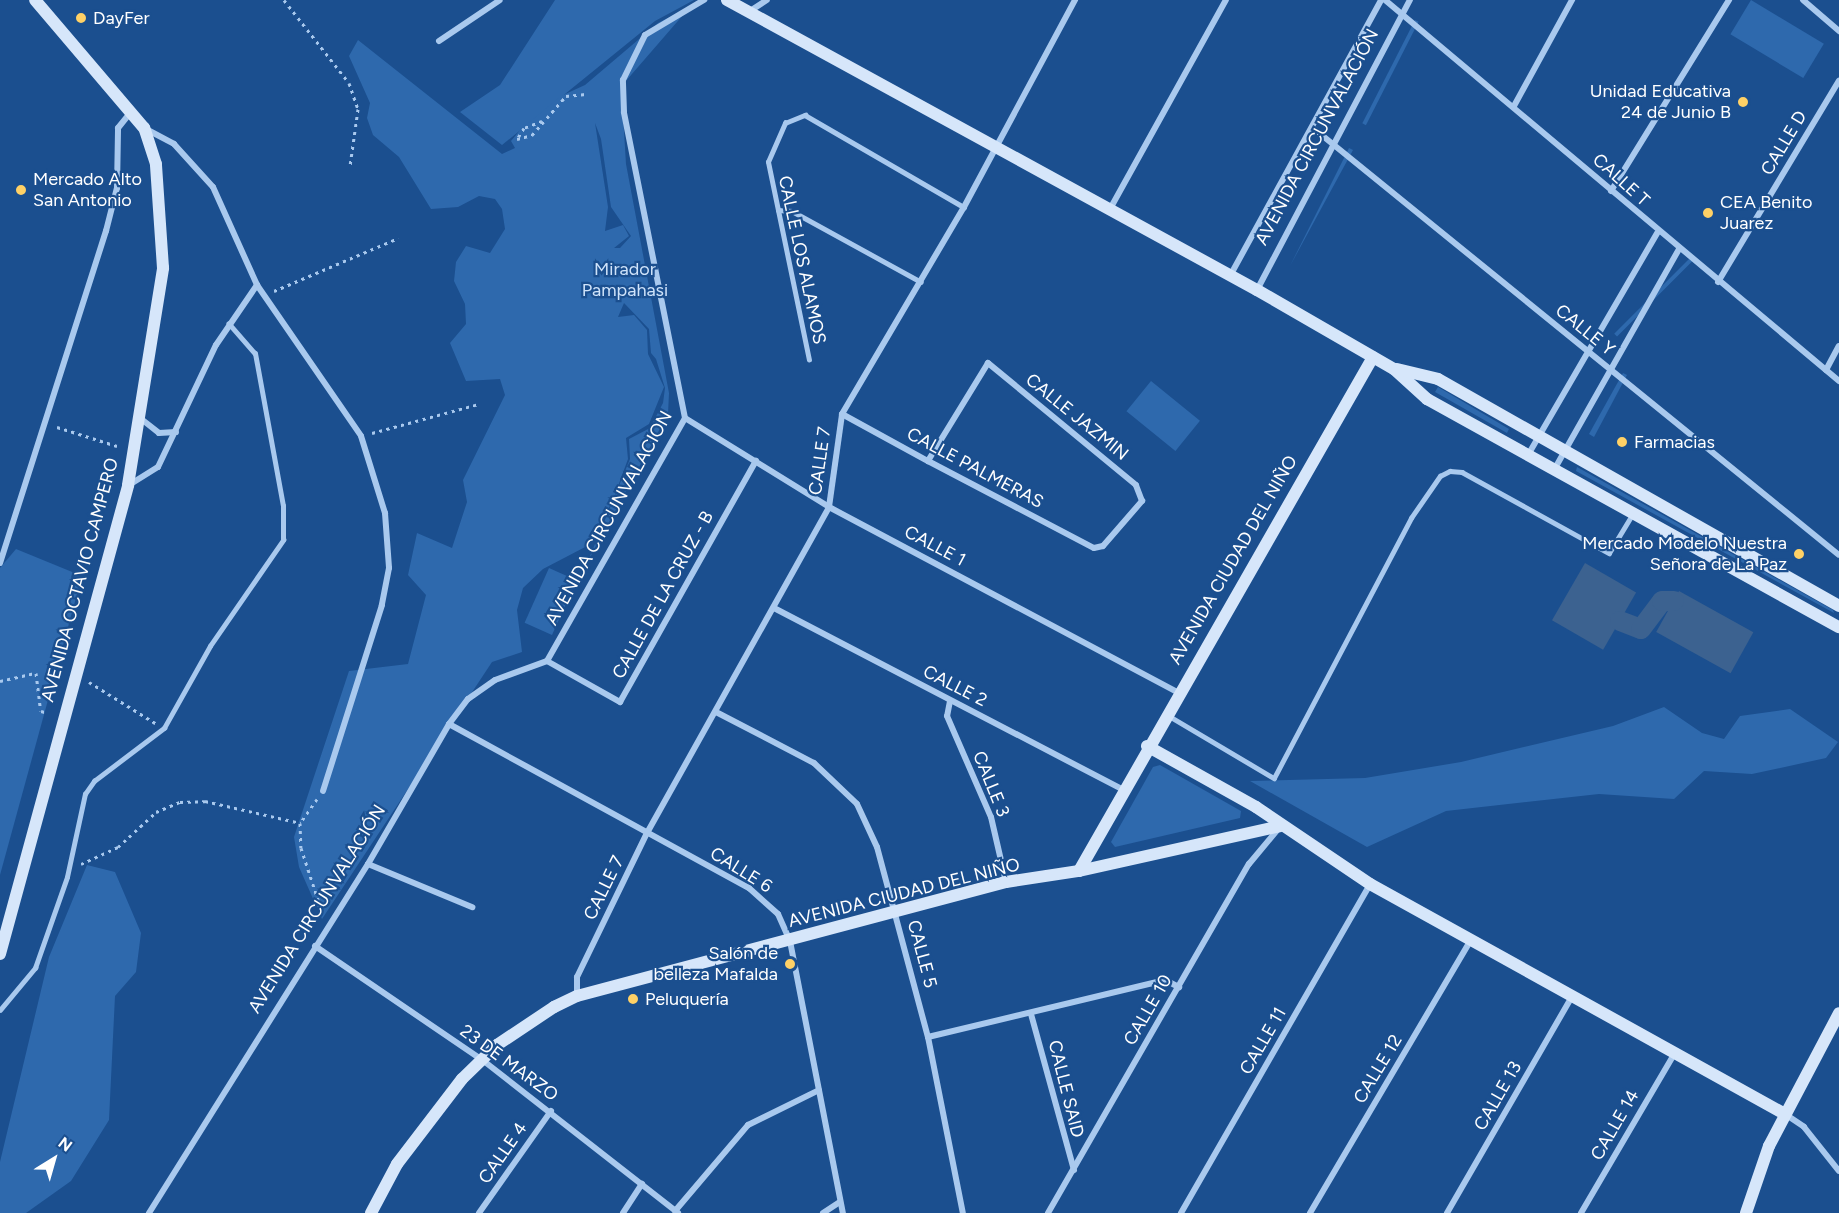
<!DOCTYPE html>
<meta charset="utf-8">
<style>
body{margin:0}
#map{position:relative;width:1839px;height:1213px;overflow:hidden;background:#1b4f8f;font-family:Figtree,sans-serif}
div>[style]{position:absolute}
[style*='--x']{left:calc(var(--x)*1px);top:calc(var(--y)*1px);width:calc(var(--w)*1px);rotate:calc(var(--a)*1deg)}
.green>*{inset:0;background:#2e69ad;transform-origin:0 0}
.water>*{inset:0;background:#3c6290;transform-origin:0 0}
.canal>*{height:20px;margin:-10px;padding:0 10px;transform-origin:10px;border-radius:10px;background:#3c6290}
.path>*{height:3px;margin-top:-1.5px;transform-origin:0;background:repeating-linear-gradient(90deg,#a9c9ee 0 3px,transparent 0 7.5px)}
.lane>*{height:4.5px;margin:-2.25px;padding:0 2.25px;transform-origin:2.25px;border-radius:2.25px;background:#a9c9ee}
.street>*{height:6px;margin:-3px;padding:0 3px;transform-origin:3px;border-radius:3px;background:#a9c9ee}
.secondary>*{height:12px;margin:-6px;padding:0 6px;transform-origin:6px;border-radius:6px;background:#d6e6fa}
.dots>*{width:16px;height:16px;translate:-50% -50%;box-sizing:border-box;border:3px solid #1b4f8f;border-radius:50%}
span{translate:-50% -50%;white-space:nowrap;text-align:center;line-height:1.15;-webkit-text-stroke:4.5px #1b4f8f;paint-order:stroke}
.poi-label{font-size:18px;color:#fff}
.left{translate:0 -50%;text-align:left}
.right{translate:-100% -50%;text-align:right}
.street-label{font-size:18px;color:#fff}
.park-label{font-size:18px;color:#cfe3fa}
.north{position:absolute;left:24px;top:1129px;width:60px;height:60px;-webkit-text-stroke:4px #1b4f8f;paint-order:stroke;rotate:37deg;font-size:16px;font-weight:700;line-height:24px;text-align:center;color:#fff}
.north::after{content:'';display:block;margin:auto;width:21px;height:27px;background:#fff;clip-path:polygon(50% 0,100% 100%,50% 72%,0 100%)}
</style>
<div id="map">
<div class="green">
<i style="clip-path:polygon(555px 0,694px 0,655px 21px,502px 145px,460px 112px,500px 85px)"></i>
<i style="left:1751px;top:0;width:85px;height:40px;rotate:31deg"></i>
<i style="clip-path:polygon(evenodd,690px 7px,625px 82px,623px 115px,626px 164px,669px 393px,668px 414px,588px 561px,630px 459px,629px 439px,650px 428px,663px 403px,665px 388px,656px 359px,651px 353px,649px 329px,624px 303px,618px 317px,634px 315px,647px 330px,648px 354px,664px 387px,649px 424px,626px 438px,628px 459px,613px 500px,589px 545px,543px 569px,523px 588px,517px 610px,522px 652px,492px 662px,322px 919px,299px 867px,294px 837px,349px 671px,408px 664px,426px 595px,408px 575px,417px 533px,452px 548px,467px 502px,463px 480px,505px 395px,500px 379px,466px 381px,450px 343px,466px 324px,465px 304px,454px 281px,456px 262px,466px 246px,490px 253px,505px 229px,502px 209px,495px 199px,479px 196px,458px 207px,431px 209px,399px 157px,373px 135px,367px 118px,370px 103px,349px 56px,358px 40px,502px 154px,515px 148px,511px 141px,521px 129px,561px 96px,585px 85px,658px 23px,690px 7px,595px 123px,601px 139px,611px 207px,631px 236px,620px 248px,614px 248px,629px 236px,623px 225px,605px 231px,608px 207px,595px 123px)"></i>
<i style="left:1415px;top:20px;width:4px;height:116px;rotate:27deg"></i>
<i style="clip-path:polygon(1349px 148px,1353px 150px,1290px 266px)"></i>
<i style="left:1692px;top:256px;width:4px;height:110px;rotate:45deg"></i>
<i style="clip-path:polygon(1623px 373px,1627px 375px,1594px 437px,1589px 434px)"></i>
<i style="left:1151px;top:381px;width:63px;height:39px;rotate:39deg"></i>
<i style="clip-path:polygon(1438px 387px,1509px 429px,1507px 433px,1435px 392px)"></i>
<i style="clip-path:polygon(1577px 467px,1833px 610px,1834px 613px,1576px 471px)"></i>
<i style="clip-path:polygon(16px 549px,82px 576px,0 875px,0 568px)"></i>
<i style="left:549px;top:568px;width:30px;height:60px;rotate:24deg"></i>
<i style="clip-path:polygon(1664px 707px,1702px 733px,1724px 739px,1740px 716px,1790px 709px,1838px 742px,1826px 758px,1752px 774px,1704px 771px,1674px 799px,1599px 794px,1446px 811px,1367px 847px,1250px 781px,1365px 778px,1461px 762px,1613px 726px)"></i>
<i style="clip-path:polygon(1160px 765px,1241px 811px,1240px 818px,1115px 847px,1111px 842px,1153px 767px)"></i>
<i style="clip-path:polygon(87px 865px,115px 872px,141px 933px,136px 972px,115px 996px,109px 1120px,71px 1181px,26px 1213px,0 1213px,0 1162px,49px 957px)"></i>
</div>
<div class="water">
<i style="left:1585px;top:563px;width:59px;height:66px;rotate:30deg"></i>
<i style="left:1679px;top:591px;width:85px;height:47px;rotate:29deg"></i>
</div>
<div class="canal">
<i style="--x:1620;--y:621;--w:22;--a:21"></i>
<i style="--x:1641;--y:629;--w:35;--a:-53"></i>
<i style="--x:1662;--y:601;--w:12;--a:0"></i>
</div>
<div class="path">
<i style="--x:284;--y:0;--w:105;--a:51.9"></i>
<i style="--x:349;--y:83;--w:28;--a:71"></i>
<i style="--x:358;--y:109;--w:58;--a:98"></i>
<i style="--x:542;--y:121;--w:19;--a:159"></i>
<i style="--x:524;--y:128;--w:13;--a:122"></i>
<i style="--x:517;--y:139;--w:16;--a:-15"></i>
<i style="--x:532;--y:135;--w:52;--a:-48.9"></i>
<i style="--x:566;--y:96;--w:20;--a:-6"></i>
<i style="--x:274;--y:291;--w:135;--a:-23.1"></i>
<i style="--x:57;--y:427;--w:63;--a:17.6"></i>
<i style="--x:372;--y:433;--w:111;--a:-15.2"></i>
<i style="--x:0;--y:681;--w:37;--a:-13"></i>
<i style="--x:36;--y:673;--w:38;--a:83"></i>
<i style="--x:41;--y:711;--w:7;--a:16"></i>
<i style="--x:89;--y:682;--w:78;--a:31.8"></i>
<i style="--x:317;--y:799;--w:29;--a:125"></i>
<i style="--x:300;--y:823;--w:25;--a:88"></i>
<i style="--x:301;--y:848;--w:67;--a:71.8"></i>
<i style="--x:81;--y:864;--w:41;--a:-24.7"></i>
<i style="--x:118;--y:847;--w:52;--a:-42.6"></i>
<i style="--x:156;--y:812;--w:26;--a:-23"></i>
<i style="--x:180;--y:802;--w:25;--a:-2"></i>
<i style="--x:205;--y:801;--w:98;--a:13"></i>
</div>
<div class="lane">
<i style="--x:778;--y:210;--w:14;--a:4"></i>
<i style="--x:792;--y:211;--w:147;--a:28.8"></i>
<i style="--x:809;--y:360;--w:202;--a:-101.7"></i>
<i style="--x:768;--y:162;--w:43;--a:-66.4"></i>
<i style="--x:785;--y:123;--w:22;--a:-22"></i>
<i style="--x:805;--y:115;--w:184;--a:30.1"></i>
<i style="--x:1169;--y:716;--w:122;--a:30.6"></i>
<i style="--x:1274;--y:778;--w:294;--a:-62.2"></i>
<i style="--x:1411;--y:518;--w:51;--a:-55.4"></i>
<i style="--x:1440;--y:476;--w:11;--a:-27"></i>
<i style="--x:1450;--y:471;--w:12;--a:5"></i>
<i style="--x:1462;--y:472;--w:168;--a:28.9"></i>
<i style="--x:1609;--y:553;--w:44;--a:-58.8"></i>
<i style="--x:0;--y:1010;--w:55;--a:-50.2"></i>
<i style="--x:35;--y:968;--w:96;--a:-70.6"></i>
<i style="--x:67;--y:877;--w:85;--a:-77.8"></i>
<i style="--x:85;--y:794;--w:16;--a:-55"></i>
<i style="--x:94;--y:781;--w:88;--a:-37.1"></i>
<i style="--x:164;--y:728;--w:94;--a:-60.7"></i>
<i style="--x:210;--y:646;--w:129;--a:-55.4"></i>
<i style="--x:283;--y:540;--w:34;--a:-90"></i>
<i style="--x:283;--y:506;--w:155;--a:-100.4"></i>
<i style="--x:255;--y:354;--w:40;--a:-131"></i>
</div>
<div class="street">
<i style="--x:1385;--y:0;--w:593;--a:40"></i>
<i style="--x:1803;--y:0;--w:48;--a:40.7"></i>
<i style="--x:750;--y:11;--w:20;--a:-33"></i>
<i style="--x:439;--y:41;--w:73;--a:-33.9"></i>
<i style="--x:1514;--y:106;--w:121;--a:-61.3"></i>
<i style="--x:144;--y:128;--w:34;--a:28"></i>
<i style="--x:174;--y:144;--w:58;--a:47.8"></i>
<i style="--x:213;--y:187;--w:107;--a:65.8"></i>
<i style="--x:257;--y:285;--w:183;--a:55.4"></i>
<i style="--x:361;--y:436;--w:81;--a:72.7"></i>
<i style="--x:385;--y:513;--w:55;--a:85.8"></i>
<i style="--x:389;--y:568;--w:38;--a:101"></i>
<i style="--x:382;--y:605;--w:195;--a:107.6"></i>
<i style="--x:1313;--y:128;--w:677;--a:39.07"></i>
<i style="--x:1611;--y:191;--w:225;--a:-58.3"></i>
<i style="--x:1110;--y:209;--w:239;--a:-61"></i>
<i style="--x:1230;--y:276;--w:315;--a:-61.3"></i>
<i style="--x:1718;--y:282;--w:235;--a:-59"></i>
<i style="--x:1257;--y:290;--w:328;--a:-62.2"></i>
<i style="--x:1826;--y:370;--w:27;--a:-62"></i>
<i style="--x:842;--y:414;--w:98;--a:28.7"></i>
<i style="--x:928;--y:461;--w:187;--a:27.7"></i>
<i style="--x:1094;--y:548;--w:9;--a:-13"></i>
<i style="--x:1103;--y:546;--w:60;--a:-49.1"></i>
<i style="--x:1142;--y:501;--w:17;--a:-111"></i>
<i style="--x:1136;--y:485;--w:192;--a:-140.5"></i>
<i style="--x:988;--y:363;--w:115;--a:121.5"></i>
<i style="--x:140;--y:418;--w:24;--a:38"></i>
<i style="--x:159;--y:433;--w:17;--a:-3"></i>
<i style="--x:685;--y:418;--w:169;--a:31.7"></i>
<i style="--x:829;--y:507;--w:394;--a:28"></i>
<i style="--x:1528;--y:455;--w:257;--a:-59.8"></i>
<i style="--x:1554;--y:470;--w:254;--a:-60.5"></i>
<i style="--x:129;--y:485;--w:34;--a:-32"></i>
<i style="--x:158;--y:467;--w:135;--a:-64.6"></i>
<i style="--x:216;--y:345;--w:73;--a:-55.7"></i>
<i style="--x:0;--y:563;--w:349;--a:-72.3"></i>
<i style="--x:106;--y:231;--w:44;--a:-75.7"></i>
<i style="--x:117;--y:188;--w:60;--a:-89"></i>
<i style="--x:118;--y:128;--w:21;--a:-51"></i>
<i style="--x:774;--y:608;--w:394;--a:27.5"></i>
<i style="--x:547;--y:661;--w:279;--a:-60.4"></i>
<i style="--x:685;--y:418;--w:312;--a:-101.3"></i>
<i style="--x:624;--y:112;--w:32;--a:-92"></i>
<i style="--x:623;--y:80;--w:50;--a:-63.9"></i>
<i style="--x:645;--y:35;--w:69;--a:-30.7"></i>
<i style="--x:547;--y:661;--w:84;--a:29.3"></i>
<i style="--x:620;--y:702;--w:277;--a:-60.6"></i>
<i style="--x:950;--y:701;--w:15;--a:101"></i>
<i style="--x:947;--y:716;--w:110;--a:66.5"></i>
<i style="--x:991;--y:817;--w:67;--a:77"></i>
<i style="--x:716;--y:712;--w:110;--a:27.5"></i>
<i style="--x:814;--y:763;--w:59;--a:43.6"></i>
<i style="--x:857;--y:804;--w:47;--a:65.1"></i>
<i style="--x:877;--y:847;--w:197;--a:75"></i>
<i style="--x:928;--y:1037;--w:179;--a:78.8"></i>
<i style="--x:449;--y:724;--w:342;--a:28.7"></i>
<i style="--x:749;--y:888;--w:39;--a:42"></i>
<i style="--x:778;--y:914;--w:30;--a:66"></i>
<i style="--x:790;--y:941;--w:277;--a:79"></i>
<i style="--x:368;--y:864;--w:113;--a:22.5"></i>
<i style="--x:315;--y:946;--w:206;--a:34.3"></i>
<i style="--x:485;--y:1062;--w:245;--a:38"></i>
<i style="--x:577;--y:996;--w:19;--a:-90"></i>
<i style="--x:577;--y:977;--w:160;--a:-64.1"></i>
<i style="--x:647;--y:833;--w:373;--a:-60.8"></i>
<i style="--x:829;--y:507;--w:94;--a:-82"></i>
<i style="--x:842;--y:414;--w:240;--a:-59.5"></i>
<i style="--x:964;--y:207;--w:235;--a:-61.8"></i>
<i style="--x:1031;--y:1014;--w:162;--a:74.6"></i>
<i style="--x:928;--y:1037;--w:244;--a:-13.5"></i>
<i style="--x:1165;--y:980;--w:16;--a:27"></i>
<i style="--x:1785;--y:1114;--w:23;--a:34"></i>
<i style="--x:1804;--y:1127;--w:56;--a:51.5"></i>
<i style="--x:675;--y:1211;--w:113;--a:-49.7"></i>
<i style="--x:748;--y:1125;--w:79;--a:-26.2"></i>
<i style="--x:149;--y:1213;--w:412;--a:-57.9"></i>
<i style="--x:368;--y:864;--w:162;--a:-59.9"></i>
<i style="--x:449;--y:724;--w:31;--a:-53"></i>
<i style="--x:468;--y:699;--w:33;--a:-35"></i>
<i style="--x:495;--y:680;--w:55;--a:-20.1"></i>
<i style="--x:479;--y:1213;--w:125;--a:-54.8"></i>
<i style="--x:623;--y:1213;--w:35;--a:-57"></i>
<i style="--x:823;--y:1213;--w:20;--a:-33"></i>
<i style="--x:1048;--y:1213;--w:403;--a:-60.1"></i>
<i style="--x:1249;--y:864;--w:47;--a:-50.2"></i>
<i style="--x:1181;--y:1213;--w:379;--a:-60.1"></i>
<i style="--x:1310;--y:1213;--w:317;--a:-59.5"></i>
<i style="--x:1447;--y:1213;--w:252;--a:-60"></i>
<i style="--x:1581;--y:1213;--w:186;--a:-59.6"></i>
</div>
<div class="secondary">
<i style="--x:727;--y:0;--w:604;--a:28.69"></i>
<i style="--x:1257;--y:290;--w:158;--a:30"></i>
<i style="--x:1394;--y:369;--w:45;--a:42.3"></i>
<i style="--x:1427;--y:399;--w:471;--a:29"></i>
<i style="--x:1397;--y:369;--w:42;--a:13.7"></i>
<i style="--x:1438;--y:379;--w:461;--a:29.5"></i>
<i style="--x:1147;--y:746;--w:125;--a:29.2"></i>
<i style="--x:1256;--y:807;--w:138;--a:34"></i>
<i style="--x:1370;--y:884;--w:474;--a:29"></i>
<i style="--x:1079;--y:871;--w:206;--a:-12.6"></i>
<i style="--x:0;--y:954;--w:486;--a:-74.7"></i>
<i style="--x:128;--y:485;--w:220;--a:-80.8"></i>
<i style="--x:163;--y:268;--w:104;--a:-93.9"></i>
<i style="--x:156;--y:164;--w:38;--a:-108"></i>
<i style="--x:144;--y:128;--w:168;--a:-130.4"></i>
<i style="--x:371;--y:1213;--w:55;--a:-62"></i>
<i style="--x:397;--y:1164;--w:107;--a:-52.6"></i>
<i style="--x:462;--y:1079;--w:49;--a:-44.2"></i>
<i style="--x:497;--y:1045;--w:69;--a:-33.7"></i>
<i style="--x:554;--y:1007;--w:25;--a:-26"></i>
<i style="--x:577;--y:996;--w:444;--a:-14.9"></i>
<i style="--x:1006;--y:882;--w:74;--a:-8.6"></i>
<i style="--x:1079;--y:871;--w:592;--a:-60.23"></i>
<i style="--x:1746;--y:1213;--w:71;--a:-71.1"></i>
<i style="--x:1769;--y:1146;--w:150;--a:-62.2"></i>
</div>
<div class="dots">
<i style="left:81px;top:18px;background:#ffd166"></i>
<i style="left:1743px;top:102px;background:#ffd166"></i>
<i style="left:21px;top:190px;background:#ffd166"></i>
<i style="left:1708px;top:213px;background:#ffd166"></i>
<i style="left:1622px;top:442px;background:#ffd166"></i>
<i style="left:1799px;top:554px;background:#ffd166"></i>
<i style="left:790px;top:964px;background:#ffd166"></i>
<i style="left:633px;top:999px;background:#ffd166"></i>
</div>
<div class="poi-label">
<span class="left" style="left:93px;top:18px">DayFer</span>
<span class="right" style="left:1731px;top:102px">Unidad Educativa<br>24 de Junio B</span>
<span class="left" style="left:33px;top:190px">Mercado Alto<br>San Antonio</span>
<span class="left" style="left:1720px;top:213px">CEA Benito<br>Juarez</span>
<span class="left" style="left:1634px;top:442px">Farmacias</span>
<span class="right" style="left:1787px;top:554px">Mercado Modelo Nuestra<br>Señora de La Paz</span>
<span class="right" style="left:778px;top:964px">Salón de<br>belleza Mafalda</span>
<span class="left" style="left:645px;top:999px">Peluquería</span>
</div>
<div class="street-label">
<span style="left:1317px;top:137px;rotate:-62deg">AVENIDA CIRCUNVALACIÓN</span>
<span style="left:1784px;top:143px;rotate:-59deg">CALLE D</span>
<span style="left:1621px;top:180px;rotate:42deg">CALLE T</span>
<span style="left:802px;top:260px;rotate:78deg">CALLE LOS ALAMOS</span>
<span style="left:1585px;top:330px;rotate:39deg">CALLE Y</span>
<span style="left:1077px;top:417px;rotate:39deg">CALLE JAZMIN</span>
<span style="left:820px;top:461px;rotate:-82deg">CALLE 7</span>
<span style="left:975px;top:468px;rotate:28deg">CALLE PALMERAS</span>
<span style="left:609px;top:518px;rotate:-61deg">AVENIDA CIRCUNVALACION</span>
<span style="left:935px;top:546px;rotate:28deg">CALLE 1</span>
<span style="left:1233px;top:560px;rotate:-60deg">AVENIDA CIUDAD DEL NIÑO</span>
<span style="left:80px;top:580px;rotate:-75deg">AVENIDA OCTAVIO CAMPERO</span>
<span style="left:663px;top:595px;rotate:-61deg">CALLE DE LA CRUZ - B</span>
<span style="left:955px;top:686px;rotate:27deg">CALLE 2</span>
<span style="left:991px;top:784px;rotate:68deg">CALLE 3</span>
<span style="left:741px;top:870px;rotate:32deg">CALLE 6</span>
<span style="left:604px;top:888px;rotate:-64deg">CALLE 7</span>
<span style="left:904px;top:893px;rotate:-14deg">AVENIDA CIUDAD DEL NIÑO</span>
<span style="left:317px;top:909px;rotate:-58deg">AVENIDA CIRCUNVALACIÓN</span>
<span style="left:922px;top:954px;rotate:75deg">CALLE 5</span>
<span style="left:1148px;top:1010px;rotate:-60deg">CALLE 10</span>
<span style="left:1263px;top:1041px;rotate:-60deg">CALLE 11</span>
<span style="left:509px;top:1063px;rotate:36deg">23 DE MARZO</span>
<span style="left:1378px;top:1069px;rotate:-59deg">CALLE 12</span>
<span style="left:1066px;top:1089px;rotate:76deg">CALLE SAID</span>
<span style="left:1498px;top:1096px;rotate:-60deg">CALLE 13</span>
<span style="left:1615px;top:1125px;rotate:-60deg">CALLE 14</span>
<span style="left:503px;top:1153px;rotate:-55deg">CALLE 4</span>
</div>
<div class="park-label">
<span style="left:625px;top:280px">Mirador<br>Pampahasi</span>
</div>
<div class="north">N</div>
</div>
